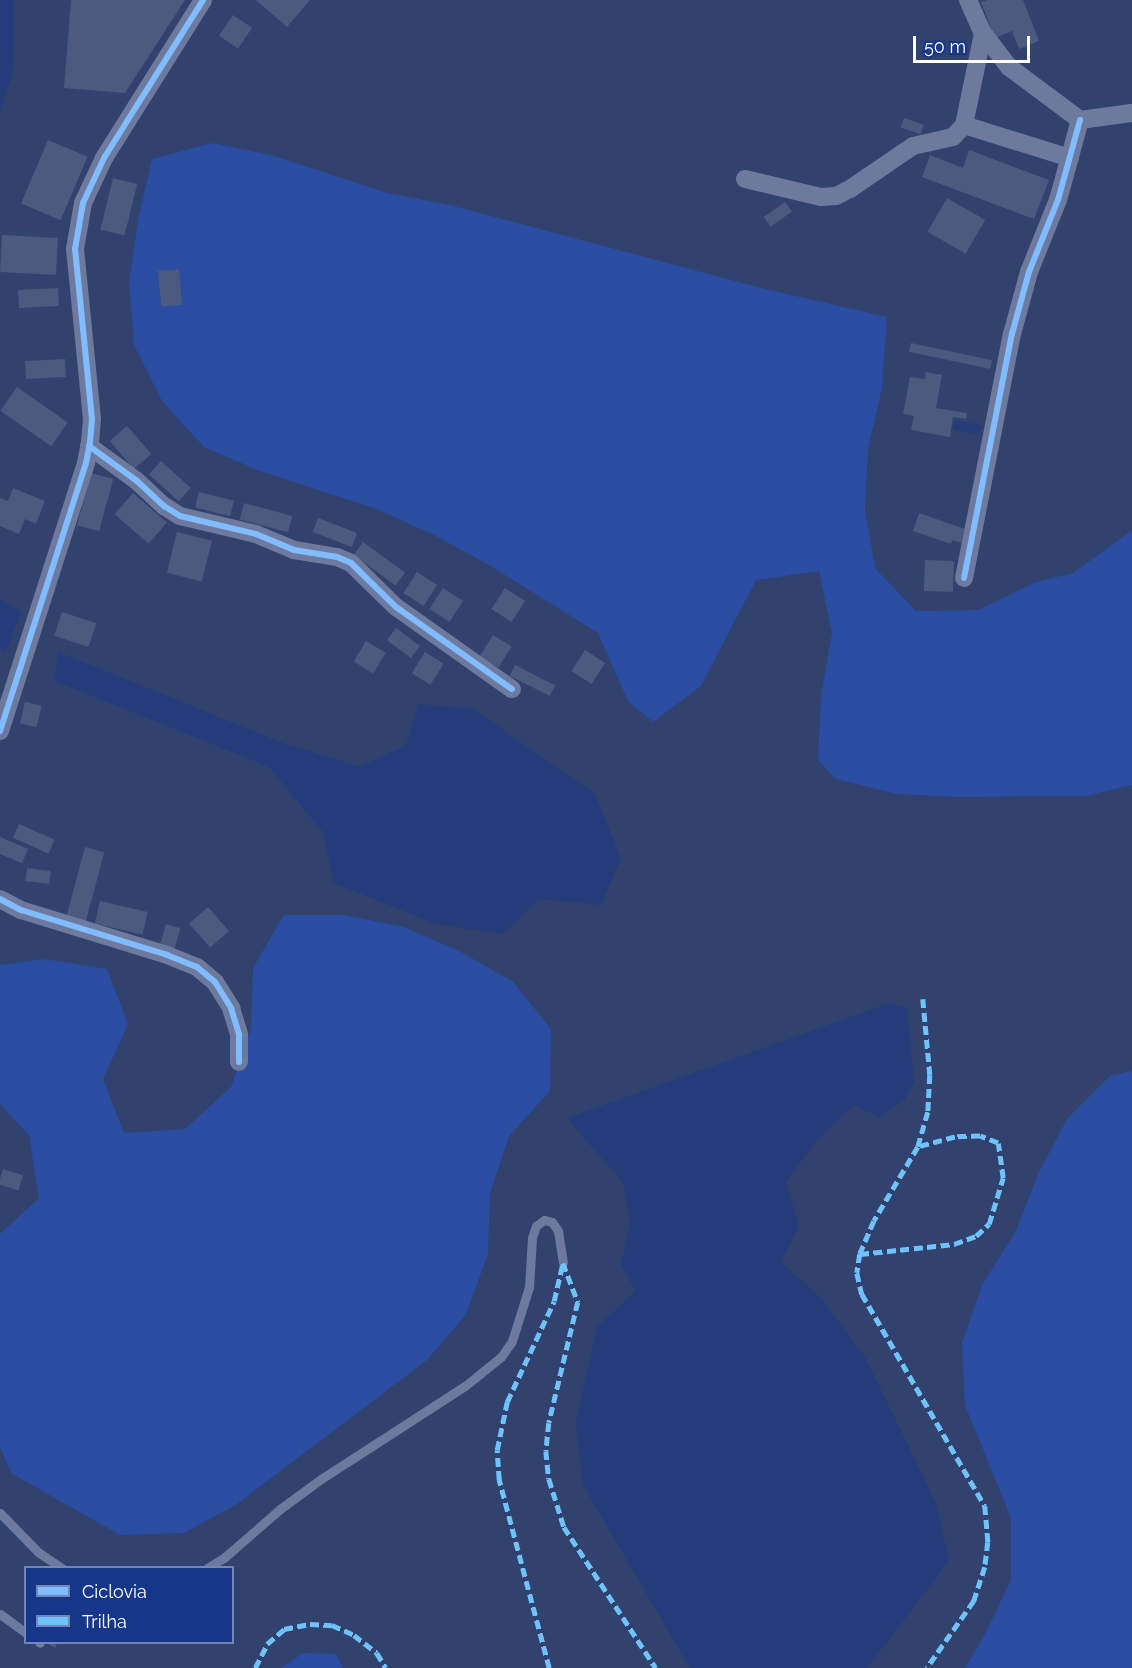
<!DOCTYPE html>
<style>
body{margin:0}
#map{position:relative;width:1132px;height:1668px;overflow:hidden;background:#31426f;font-family:Raleway,sans-serif}
div>[style]{position:absolute}
[style*='--x']{left:calc(var(--x)*1px);top:calc(var(--y)*1px);width:calc(var(--w)*1px);rotate:calc(var(--a)*1deg)}
.green>*{inset:0;background:#2a4ca1}
.water>*{inset:0;background:#253d7a;transform-origin:0 0}
.building>*{inset:0;background:#4b5a7e;transform-origin:0 0}
.service>*{height:9px;margin:-4.5px;padding:0 4.5px;transform-origin:4.5px;border-radius:4.5px;background:#6d7a9d}
.minor>*{height:18px;margin:-9px;padding:0 9px;transform-origin:9px;border-radius:9px;background:#6d7a9d}
.quiet>*{height:4.5px;margin-top:-2.25px;transform-origin:0;background:repeating-linear-gradient(90deg,#70c2fc 0 9px,transparent 0 13.5px)}
.cycleway>*{height:6px;margin:-3px;padding:0 3px;transform-origin:3px;border-radius:3px;background:#80bcff}
span{translate:-50% -50%;white-space:nowrap;text-align:center;line-height:1.15;-webkit-text-stroke:6px #16368a;paint-order:stroke}
.legend{position:absolute;left:24px;top:1566px;width:210px;height:78px;box-sizing:border-box;background:#16368a;border:2px solid #7386b9;margin:0;padding:8px 10px;list-style:none;font-size:18px;color:#fff}
.legend li{display:flex;align-items:center;gap:12px;height:30px}
.legend b{width:30px;border:2px solid #7386b9}
.scale{position:absolute;left:913px;top:36px;width:117px;height:27px;box-sizing:border-box;border:3px solid #fff;border-top:0;padding-left:8px;font-size:18px;line-height:21px;white-space:nowrap;color:#fff;-webkit-text-stroke:4px #16368a;paint-order:stroke}
</style>
<div id="map">
<div class="green">
<i style="clip-path:polygon(212px 143px,271px 155px,387px 193px,450px 205px,765px 289px,887px 317px,882px 388px,868px 449px,865px 509px,875px 568px,916px 611px,978px 610px,1036px 582px,1073px 573px,1132px 530px,1132px 785px,1085px 796px,959px 797px,896px 794px,836px 779px,818px 760px,821px 696px,832px 633px,819px 571px,756px 580px,701px 686px,653px 722px,628px 701px,598px 633px,489px 565px,436px 536px,377px 509px,260px 471px,204px 447px,162px 401px,134px 345px,129px 283px,138px 220px,152px 159px)"></i>
<i style="clip-path:polygon(284px 915px,344px 915px,404px 927px,461px 952px,513px 982px,551px 1029px,550px 1091px,509px 1136px,490px 1193px,488px 1254px,466px 1314px,427px 1360px,237px 1504px,184px 1533px,120px 1535px,11px 1473px,0 1447px,0 1234px,39px 1198px,29px 1135px,0 1104px,0 965px,44px 959px,107px 969px,128px 1024px,103px 1079px,124px 1133px,185px 1129px,231px 1087px,251px 1030px,253px 968px)"></i>
<i style="clip-path:polygon(1132px 1071px,1132px 1668px,965px 1668px,984px 1636px,1011px 1580px,1011px 1518px,965px 1405px,962px 1343px,982px 1285px,1016px 1231px,1038px 1174px,1067px 1119px,1110px 1076px)"></i>
<i style="clip-path:polygon(303px 1653px,336px 1654px,343px 1668px,281px 1668px)"></i>
</div>
<div class="water">
<i style="clip-path:polygon(0 0,14px 0,13px 70px,0 113px)"></i>
<i style="left:955px;top:420px;width:26px;height:10px;rotate:11deg"></i>
<i style="clip-path:polygon(0 599px,21px 612px,6px 652px,0 648px)"></i>
<i style="clip-path:polygon(58px 652px,283px 743px,360px 767px,406px 745px,419px 704px,473px 709px,595px 794px,621px 858px,601px 905px,538px 899px,503px 934px,436px 924px,334px 883px,323px 832px,269px 767px,55px 681px)"></i>
<i style="clip-path:polygon(890px 1003px,907px 1008px,914px 1081px,904px 1101px,879px 1117px,854px 1105px,815px 1142px,786px 1183px,799px 1226px,781px 1262px,822px 1299px,865px 1357px,936px 1503px,949px 1561px,867px 1668px,690px 1668px,583px 1485px,576px 1422px,597px 1327px,636px 1291px,621px 1266px,630px 1222px,623px 1183px,567px 1118px)"></i>
</div>
<div class="building">
<i style="clip-path:polygon(71px 0,185px 0,125px 93px,64px 88px)"></i>
<i style="clip-path:polygon(256px 0,310px 0,287px 27px)"></i>
<i style="clip-path:polygon(987px 0,1023px 0,1039px 41px,1019px 49px,1012px 31px,995px 38px,981px 2px)"></i>
<i style="left:233px;top:15px;width:23px;height:25px;rotate:34deg"></i>
<i style="left:904px;top:118px;width:21px;height:10px;rotate:19deg"></i>
<i style="left:48px;top:140px;width:43px;height:69px;rotate:23deg"></i>
<i style="clip-path:polygon(969px 150px,1049px 180px,1034px 219px,922px 177px,930px 155px,963px 168px)"></i>
<i style="left:113px;top:178px;width:25px;height:53px;rotate:14deg"></i>
<i style="left:947px;top:198px;width:44px;height:39px;rotate:30deg"></i>
<i style="left:785px;top:202px;width:12px;height:26px;rotate:55deg"></i>
<i style="left:2px;top:235px;width:56px;height:37px;rotate:3deg"></i>
<i style="left:179px;top:269px;width:36px;height:21px;rotate:85deg"></i>
<i style="left:58px;top:288px;width:18px;height:40px;rotate:87deg"></i>
<i style="left:911px;top:343px;width:83px;height:9px;rotate:12deg"></i>
<i style="left:65px;top:359px;width:18px;height:40px;rotate:87deg"></i>
<i style="clip-path:polygon(926px 372px,942px 375px,936px 408px,967px 413px,966px 419px,953px 417px,950px 437px,911px 430px,914px 416px,903px 414px,910px 377px,925px 379px)"></i>
<i style="left:17px;top:387px;width:62px;height:29px;rotate:35deg"></i>
<i style="left:127px;top:426px;width:37px;height:23px;rotate:49deg"></i>
<i style="left:161px;top:461px;width:40px;height:18px;rotate:42deg"></i>
<i style="left:91px;top:473px;width:23px;height:54px;rotate:15deg"></i>
<i style="clip-path:polygon(13px 488px,45px 501px,36px 524px,25px 519px,19px 534px,0 526px,0 498px,8px 501px)"></i>
<i style="left:199px;top:492px;width:36px;height:16px;rotate:14deg"></i>
<i style="left:133px;top:493px;width:45px;height:28px;rotate:41deg"></i>
<i style="left:244px;top:503px;width:50px;height:17px;rotate:15deg"></i>
<i style="clip-path:polygon(919px 513px,965px 529px,961px 543px,952px 540px,951px 544px,913px 531px)"></i>
<i style="left:318px;top:518px;width:42px;height:15px;rotate:21deg"></i>
<i style="left:177px;top:532px;width:36px;height:42px;rotate:14deg"></i>
<i style="left:363px;top:542px;width:52px;height:16px;rotate:36deg"></i>
<i style="left:925px;top:560px;width:29px;height:31px;rotate:2deg"></i>
<i style="left:417px;top:572px;width:24px;height:25px;rotate:33deg"></i>
<i style="left:443px;top:588px;width:24px;height:25px;rotate:33deg"></i>
<i style="left:505px;top:588px;width:24px;height:25px;rotate:33deg"></i>
<i style="left:62px;top:612px;width:36px;height:25px;rotate:18deg"></i>
<i style="left:396px;top:628px;width:30px;height:15px;rotate:37deg"></i>
<i style="left:493px;top:635px;width:22px;height:25px;rotate:32deg"></i>
<i style="left:366px;top:641px;width:23px;height:24px;rotate:31deg"></i>
<i style="left:585px;top:650px;width:24px;height:25px;rotate:33deg"></i>
<i style="left:425px;top:652px;width:22px;height:25px;rotate:32deg"></i>
<i style="left:515px;top:665px;width:45px;height:12px;rotate:27deg"></i>
<i style="left:25px;top:702px;width:17px;height:22px;rotate:13deg"></i>
<i style="left:19px;top:824px;width:39px;height:15px;rotate:24deg"></i>
<i style="clip-path:polygon(0 837px,28px 849px,22px 863px,0 854px)"></i>
<i style="left:85px;top:847px;width:20px;height:73px;rotate:15deg"></i>
<i style="left:27px;top:868px;width:24px;height:13px;rotate:7deg"></i>
<i style="left:100px;top:901px;width:49px;height:23px;rotate:13deg"></i>
<i style="left:208px;top:907px;width:32px;height:25px;rotate:49deg"></i>
<i style="left:166px;top:924px;width:15px;height:21px;rotate:16deg"></i>
<i style="left:3px;top:1169px;width:21px;height:16px;rotate:17deg"></i>
<i style="clip-path:polygon(45px 1642px,58px 1642px,55px 1648px)"></i>
</div>
<div class="service">
<i style="--x:0;--y:1513;--w:54;--a:45.7"></i>
<i style="--x:38;--y:1552;--w:29;--a:34"></i>
<i style="--x:207;--y:1568;--w:21;--a:-31"></i>
<i style="--x:225;--y:1557;--w:73;--a:-41.1"></i>
<i style="--x:280;--y:1509;--w:51;--a:-36.2"></i>
<i style="--x:321;--y:1479;--w:171;--a:-32.9"></i>
<i style="--x:465;--y:1386;--w:46;--a:-38.9"></i>
<i style="--x:501;--y:1357;--w:19;--a:-55"></i>
<i style="--x:512;--y:1341;--w:57;--a:-72.5"></i>
<i style="--x:529;--y:1287;--w:49;--a:-86.5"></i>
<i style="--x:532;--y:1238;--w:13;--a:-72"></i>
<i style="--x:536;--y:1226;--w:10;--a:-37"></i>
<i style="--x:544;--y:1220;--w:8;--a:14"></i>
<i style="--x:552;--y:1222;--w:11;--a:56"></i>
<i style="--x:558;--y:1231;--w:32;--a:81"></i>
<i style="--x:0;--y:1614;--w:32;--a:36"></i>
<i style="--x:39;--y:1642;--w:1;--a:45"></i>
</div>
<div class="minor">
<i style="--x:968;--y:0;--w:36;--a:66"></i>
<i style="--x:983;--y:33;--w:43;--a:52.6"></i>
<i style="--x:1009;--y:67;--w:89;--a:36.7"></i>
<i style="--x:1080;--y:120;--w:52;--a:-7.7"></i>
<i style="--x:964;--y:125;--w:111;--a:17.3"></i>
<i style="--x:745;--y:179;--w:78;--a:13.3"></i>
<i style="--x:821;--y:197;--w:15;--a:-4"></i>
<i style="--x:836;--y:196;--w:16;--a:-27"></i>
<i style="--x:850;--y:189;--w:76;--a:-34.3"></i>
<i style="--x:913;--y:146;--w:41;--a:-12.7"></i>
<i style="--x:953;--y:137;--w:16;--a:-47"></i>
<i style="--x:964;--y:125;--w:94;--a:-78.3"></i>
<i style="--x:89;--y:446;--w:59;--a:36.1"></i>
<i style="--x:137;--y:481;--w:37;--a:43"></i>
<i style="--x:164;--y:506;--w:19;--a:32"></i>
<i style="--x:180;--y:516;--w:78;--a:13.3"></i>
<i style="--x:256;--y:534;--w:41;--a:22.8"></i>
<i style="--x:294;--y:550;--w:44;--a:9.2"></i>
<i style="--x:337;--y:557;--w:15;--a:23"></i>
<i style="--x:351;--y:563;--w:63;--a:44.4"></i>
<i style="--x:396;--y:607;--w:142;--a:35.3"></i>
<i style="--x:964;--y:578;--w:249;--a:-78.9"></i>
<i style="--x:1012;--y:334;--w:64;--a:-74.7"></i>
<i style="--x:1029;--y:272;--w:78;--a:-68.1"></i>
<i style="--x:1058;--y:200;--w:83;--a:-74.6"></i>
<i style="--x:0;--y:731;--w:281;--a:-72.2"></i>
<i style="--x:86;--y:463;--w:21;--a:-79"></i>
<i style="--x:90;--y:442;--w:23;--a:-85"></i>
<i style="--x:92;--y:419;--w:171;--a:-95.7"></i>
<i style="--x:75;--y:249;--w:47;--a:-80.1"></i>
<i style="--x:83;--y:203;--w:50;--a:-65"></i>
<i style="--x:104;--y:158;--w:186;--a:-57.9"></i>
<i style="--x:0;--y:899;--w:24;--a:28"></i>
<i style="--x:21;--y:910;--w:153;--a:17.1"></i>
<i style="--x:167;--y:955;--w:32;--a:22"></i>
<i style="--x:197;--y:967;--w:23;--a:40"></i>
<i style="--x:215;--y:982;--w:31;--a:58"></i>
<i style="--x:231;--y:1008;--w:28;--a:73"></i>
<i style="--x:239;--y:1035;--w:27;--a:90"></i>
</div>
<div class="quiet">
<i style="--x:923;--y:999;--w:76;--a:84.7"></i>
<i style="--x:930;--y:1075;--w:37;--a:93"></i>
<i style="--x:928;--y:1112;--w:36;--a:106"></i>
<i style="--x:918;--y:1147;--w:86;--a:120.7"></i>
<i style="--x:874;--y:1221;--w:36;--a:113"></i>
<i style="--x:860;--y:1254;--w:19;--a:99"></i>
<i style="--x:857;--y:1273;--w:22;--a:77"></i>
<i style="--x:862;--y:1294;--w:245;--a:59.9"></i>
<i style="--x:985;--y:1506;--w:36;--a:85"></i>
<i style="--x:988;--y:1542;--w:25;--a:97"></i>
<i style="--x:985;--y:1567;--w:36;--a:108"></i>
<i style="--x:974;--y:1601;--w:82;--a:125"></i>
<i style="--x:860;--y:1254;--w:95;--a:-6.1"></i>
<i style="--x:954;--y:1244;--w:23;--a:-20"></i>
<i style="--x:976;--y:1236;--w:18;--a:-43"></i>
<i style="--x:989;--y:1224;--w:48;--a:-73.1"></i>
<i style="--x:1003;--y:1178;--w:35;--a:-98"></i>
<i style="--x:998;--y:1143;--w:19;--a:-159"></i>
<i style="--x:980;--y:1136;--w:25;--a:178"></i>
<i style="--x:955;--y:1137;--w:38;--a:165"></i>
<i style="--x:563;--y:1263;--w:42;--a:69"></i>
<i style="--x:578;--y:1302;--w:124;--a:103.5"></i>
<i style="--x:549;--y:1423;--w:28;--a:96"></i>
<i style="--x:546;--y:1451;--w:28;--a:84"></i>
<i style="--x:549;--y:1479;--w:50;--a:72.6"></i>
<i style="--x:564;--y:1527;--w:168;--a:56.9"></i>
<i style="--x:255;--y:1668;--w:27;--a:-63"></i>
<i style="--x:267;--y:1644;--w:23;--a:-41"></i>
<i style="--x:284;--y:1629;--w:26;--a:-11"></i>
<i style="--x:310;--y:1624;--w:22;--a:3"></i>
<i style="--x:332;--y:1625;--w:24;--a:24"></i>
<i style="--x:354;--y:1635;--w:29;--a:38"></i>
<i style="--x:377;--y:1653;--w:17;--a:59"></i>
<i style="--x:549;--y:1668;--w:195;--a:-104.9"></i>
<i style="--x:499;--y:1480;--w:30;--a:-94"></i>
<i style="--x:497;--y:1450;--w:49;--a:-78.2"></i>
<i style="--x:507;--y:1402;--w:111;--a:-65"></i>
<i style="--x:554;--y:1301;--w:39;--a:-77"></i>
</div>
<div class="cycleway">
<i style="--x:89;--y:446;--w:59;--a:36.1"></i>
<i style="--x:137;--y:481;--w:37;--a:43"></i>
<i style="--x:164;--y:506;--w:19;--a:32"></i>
<i style="--x:180;--y:516;--w:78;--a:13.3"></i>
<i style="--x:256;--y:534;--w:41;--a:22.8"></i>
<i style="--x:294;--y:550;--w:44;--a:9.2"></i>
<i style="--x:337;--y:557;--w:15;--a:23"></i>
<i style="--x:351;--y:563;--w:63;--a:44.4"></i>
<i style="--x:396;--y:607;--w:142;--a:35.3"></i>
<i style="--x:964;--y:578;--w:249;--a:-78.9"></i>
<i style="--x:1012;--y:334;--w:64;--a:-74.7"></i>
<i style="--x:1029;--y:272;--w:78;--a:-68.1"></i>
<i style="--x:1058;--y:200;--w:83;--a:-74.6"></i>
<i style="--x:0;--y:731;--w:281;--a:-72.2"></i>
<i style="--x:86;--y:463;--w:21;--a:-79"></i>
<i style="--x:90;--y:442;--w:23;--a:-85"></i>
<i style="--x:92;--y:419;--w:171;--a:-95.7"></i>
<i style="--x:75;--y:249;--w:47;--a:-80.1"></i>
<i style="--x:83;--y:203;--w:50;--a:-65"></i>
<i style="--x:104;--y:158;--w:186;--a:-57.9"></i>
<i style="--x:0;--y:899;--w:24;--a:28"></i>
<i style="--x:21;--y:910;--w:153;--a:17.1"></i>
<i style="--x:167;--y:955;--w:32;--a:22"></i>
<i style="--x:197;--y:967;--w:23;--a:40"></i>
<i style="--x:215;--y:982;--w:31;--a:58"></i>
<i style="--x:231;--y:1008;--w:28;--a:73"></i>
<i style="--x:239;--y:1035;--w:27;--a:90"></i>
</div>
<ul class="legend">
<li><b style="height:8px;background:#80bcff"></b>Ciclovia</li>
<li><b style="height:8px;background:#70c2fc"></b>Trilha</li>
</ul>
<div class="scale">50 m</div>
</div>
